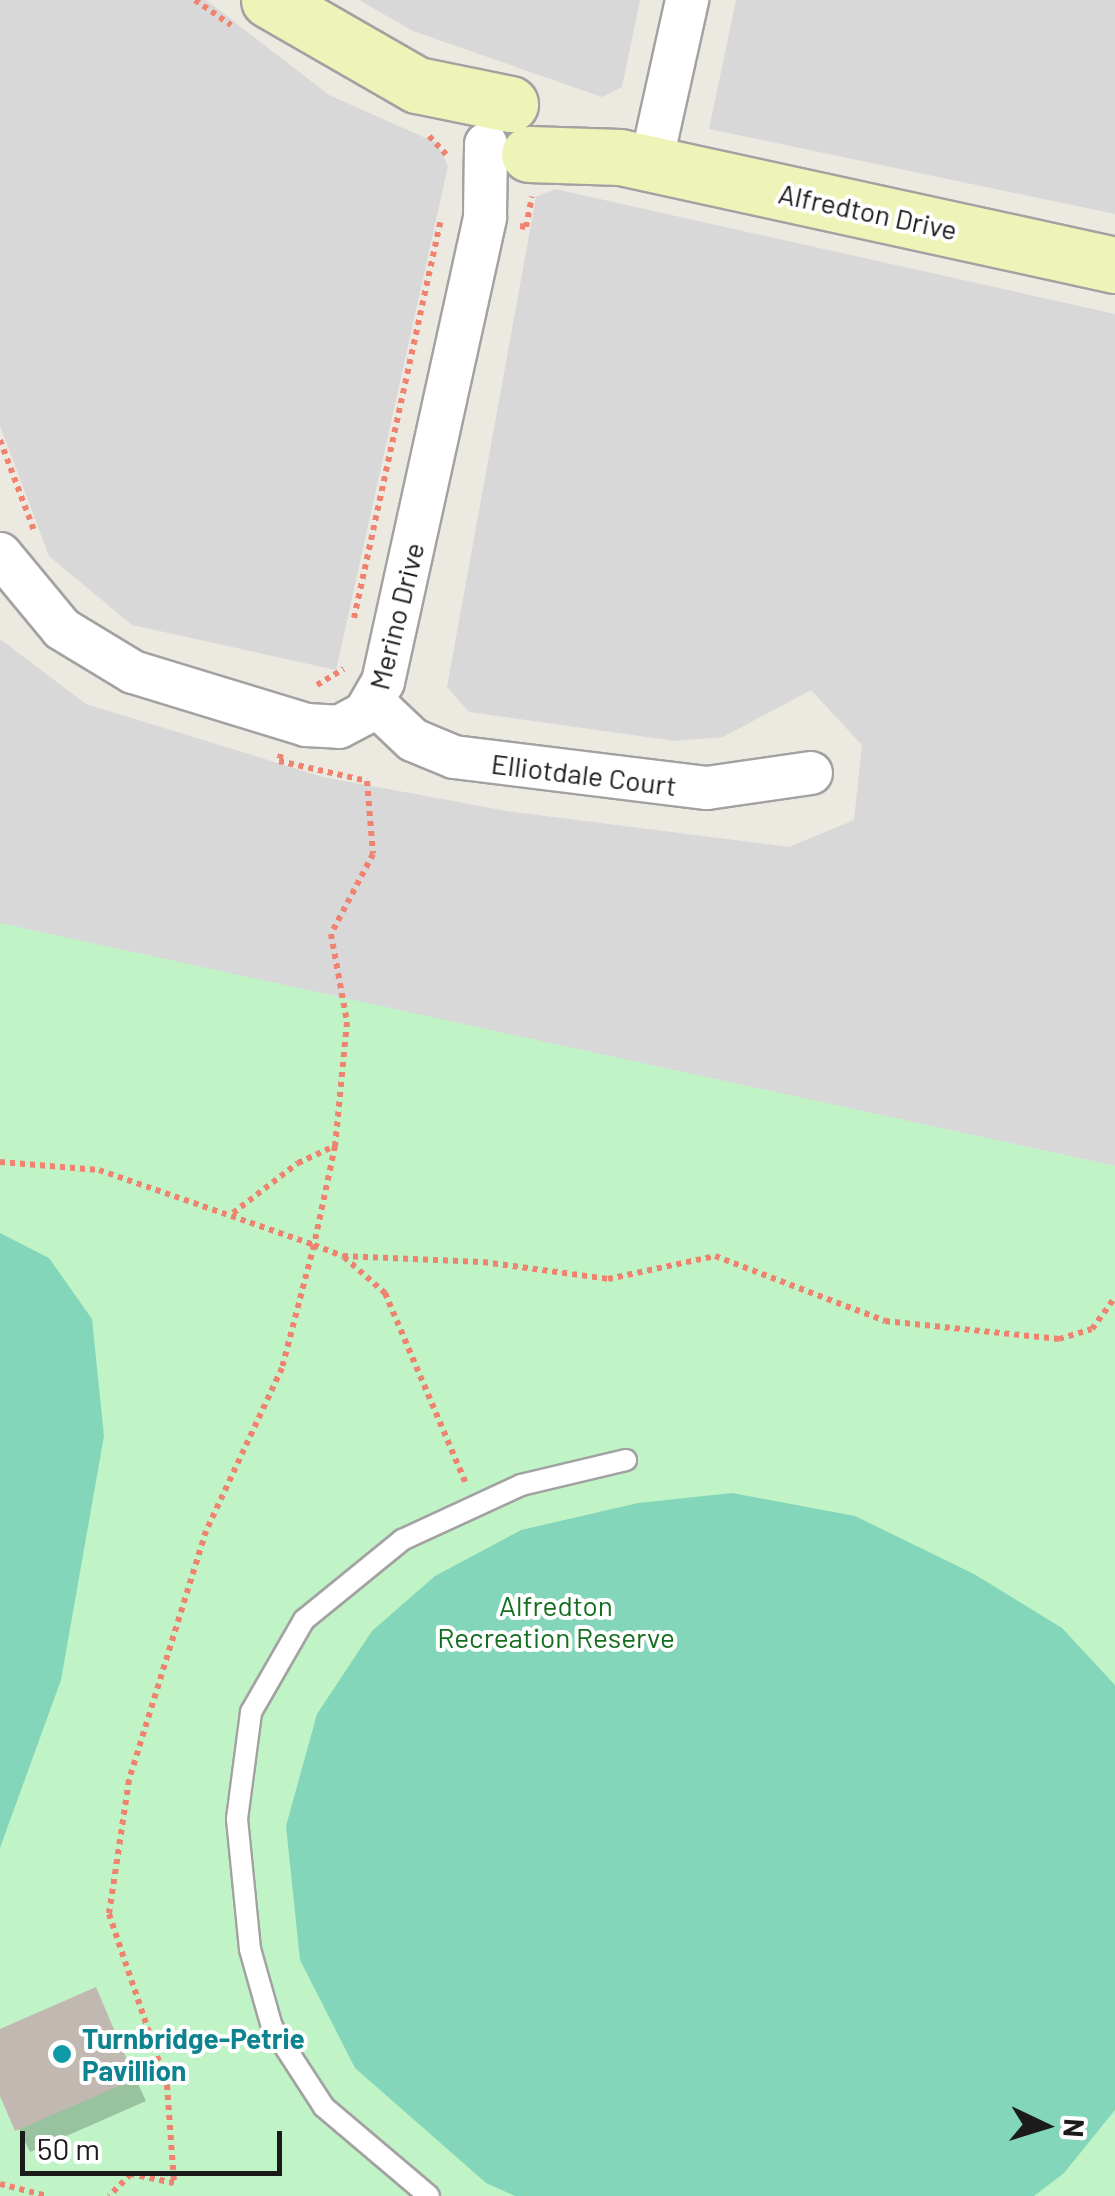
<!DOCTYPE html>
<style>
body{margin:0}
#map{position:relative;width:1115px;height:2196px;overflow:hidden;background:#ece9e1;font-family:Barlow,sans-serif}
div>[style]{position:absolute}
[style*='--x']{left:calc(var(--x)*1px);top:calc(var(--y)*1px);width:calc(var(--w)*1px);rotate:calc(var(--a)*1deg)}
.residential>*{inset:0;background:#d9d8d8}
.park>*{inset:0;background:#c0f4c7}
.pitch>*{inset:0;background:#84d6ba}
.shadow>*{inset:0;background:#0003}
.building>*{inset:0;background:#c0b8b1}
.path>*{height:6px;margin-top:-3px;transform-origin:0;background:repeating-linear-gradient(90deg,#ef8370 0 5px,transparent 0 10px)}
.roads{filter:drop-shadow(2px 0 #a2a2a2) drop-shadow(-2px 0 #a2a2a2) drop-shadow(0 2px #a2a2a2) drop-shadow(0 -2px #a2a2a2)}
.lane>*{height:20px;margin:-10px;padding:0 10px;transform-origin:10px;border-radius:10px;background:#fff}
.street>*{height:42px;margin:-21px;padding:0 21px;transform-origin:21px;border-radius:21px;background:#fff}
.secondary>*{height:55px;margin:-27.5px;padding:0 27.5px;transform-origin:27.5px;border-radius:27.5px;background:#eef4b8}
.dots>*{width:28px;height:28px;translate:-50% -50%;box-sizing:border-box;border:5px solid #fff;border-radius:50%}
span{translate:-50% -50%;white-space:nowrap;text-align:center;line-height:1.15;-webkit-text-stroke:8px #fff;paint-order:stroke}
.street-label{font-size:28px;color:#1b1b1b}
.park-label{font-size:28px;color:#136f1f}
.culture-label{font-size:28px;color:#0d838f;font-weight:700}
.left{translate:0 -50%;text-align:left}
.north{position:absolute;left:995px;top:2076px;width:100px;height:100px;-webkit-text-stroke:8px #fff;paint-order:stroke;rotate:94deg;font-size:28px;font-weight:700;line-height:40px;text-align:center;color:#1b1b1b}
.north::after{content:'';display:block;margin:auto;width:35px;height:45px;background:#1b1b1b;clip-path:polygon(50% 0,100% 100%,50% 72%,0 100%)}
.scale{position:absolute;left:20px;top:2131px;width:262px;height:45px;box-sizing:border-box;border:5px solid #1b1b1b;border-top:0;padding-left:12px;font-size:30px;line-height:35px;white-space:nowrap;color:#1b1b1b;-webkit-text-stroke:8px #fff;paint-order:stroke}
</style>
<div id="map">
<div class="residential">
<i style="clip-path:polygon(0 0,206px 0,329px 95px,437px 143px,448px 166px,336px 670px,132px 625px,49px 556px,0 426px)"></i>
<i style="clip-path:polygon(359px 0,640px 0,622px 87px,602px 97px,413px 31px)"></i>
<i style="clip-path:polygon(736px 0,1115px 0,1115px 214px,709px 129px)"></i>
<i style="clip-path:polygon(555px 189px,1115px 314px,1115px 1166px,0 925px,0 639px,86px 704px,323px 777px,507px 811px,789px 847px,854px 820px,862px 745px,811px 690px,723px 737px,675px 741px,469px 712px,447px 687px,536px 197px)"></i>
</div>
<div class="park">
<i style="clip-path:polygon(0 923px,1115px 1166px,1115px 2196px,0 2196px)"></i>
</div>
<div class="pitch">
<i style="clip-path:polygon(0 1233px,49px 1258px,92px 1319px,104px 1436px,61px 1680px,0 1848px)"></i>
<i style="clip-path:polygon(732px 1493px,855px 1516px,974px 1574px,1062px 1628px,1115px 1685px,1115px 2110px,1064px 2173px,1034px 2196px,515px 2196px,486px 2183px,355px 2068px,300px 1960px,286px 1826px,317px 1714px,372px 1631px,435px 1576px,521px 1530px,638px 1503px)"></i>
</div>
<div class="shadow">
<i style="clip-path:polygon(95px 1990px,146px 2101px,30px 2152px,0 2089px,0 2031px)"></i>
</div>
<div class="building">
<i style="clip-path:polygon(96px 1987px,135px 2079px,15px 2131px,0 2096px,0 2029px)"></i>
</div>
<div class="path">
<i style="--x:195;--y:0;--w:44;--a:34.8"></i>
<i style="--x:429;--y:136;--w:26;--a:47"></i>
<i style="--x:520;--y:226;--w:6;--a:9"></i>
<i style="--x:526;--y:227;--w:31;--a:-79"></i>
<i style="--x:0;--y:440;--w:99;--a:69.4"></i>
<i style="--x:354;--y:618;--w:407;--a:-77.7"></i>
<i style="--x:317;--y:685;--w:31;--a:-31"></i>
<i style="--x:281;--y:754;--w:7;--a:106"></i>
<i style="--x:279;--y:761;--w:90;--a:12.8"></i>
<i style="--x:367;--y:781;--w:73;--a:85.3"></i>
<i style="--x:373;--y:854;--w:90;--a:117.7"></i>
<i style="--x:331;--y:934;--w:89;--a:79.7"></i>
<i style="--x:347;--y:1022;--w:125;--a:95.5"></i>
<i style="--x:335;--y:1146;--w:101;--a:102"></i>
<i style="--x:314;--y:1245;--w:31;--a:21"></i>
<i style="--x:343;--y:1256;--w:140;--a:2.5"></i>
<i style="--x:483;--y:1262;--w:126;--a:7.7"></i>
<i style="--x:608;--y:1279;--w:109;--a:-12.1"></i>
<i style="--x:715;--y:1256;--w:182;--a:20.9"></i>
<i style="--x:885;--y:1321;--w:175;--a:5.9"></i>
<i style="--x:1059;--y:1339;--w:34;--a:-17"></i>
<i style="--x:1092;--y:1329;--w:39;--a:-54"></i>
<i style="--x:0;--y:1162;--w:99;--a:4.6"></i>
<i style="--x:99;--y:1170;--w:228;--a:19.2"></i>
<i style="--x:314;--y:1245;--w:127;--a:104.6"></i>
<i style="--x:282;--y:1368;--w:180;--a:115"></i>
<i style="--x:206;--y:1531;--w:261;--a:107.2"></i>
<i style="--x:129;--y:1780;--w:135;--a:98.5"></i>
<i style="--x:109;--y:1914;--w:181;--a:71.3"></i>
<i style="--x:167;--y:2085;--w:98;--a:85.9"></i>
<i style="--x:174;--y:2183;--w:44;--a:-168.2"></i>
<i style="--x:131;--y:2174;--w:31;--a:135"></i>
<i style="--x:233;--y:1213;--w:82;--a:-37.6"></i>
<i style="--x:298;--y:1163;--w:40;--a:-25"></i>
<i style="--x:344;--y:1257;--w:55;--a:41.3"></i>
<i style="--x:385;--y:1293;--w:207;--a:67"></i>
<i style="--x:0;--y:2184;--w:49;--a:14.3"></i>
</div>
<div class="roads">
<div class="lane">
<i style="--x:429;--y:2196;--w:138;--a:-139.7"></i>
<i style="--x:324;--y:2107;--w:95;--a:-123"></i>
<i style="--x:272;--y:2027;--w:81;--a:-105.8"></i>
<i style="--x:250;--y:1949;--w:131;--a:-95.7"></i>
<i style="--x:237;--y:1819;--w:108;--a:-82.5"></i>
<i style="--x:251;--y:1712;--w:106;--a:-60.1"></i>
<i style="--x:304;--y:1620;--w:127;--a:-39.2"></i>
<i style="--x:402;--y:1540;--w:131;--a:-24.8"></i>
<i style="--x:521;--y:1485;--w:108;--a:-13.4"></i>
</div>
<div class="street">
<i style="--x:651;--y:163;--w:167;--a:-77.5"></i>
<i style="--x:0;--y:554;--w:97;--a:50.4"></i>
<i style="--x:62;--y:629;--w:83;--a:31.2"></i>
<i style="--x:133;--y:672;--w:181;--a:17"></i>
<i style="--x:306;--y:725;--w:33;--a:3"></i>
<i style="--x:339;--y:727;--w:30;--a:-28"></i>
<i style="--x:365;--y:713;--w:36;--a:-60"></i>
<i style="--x:383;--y:682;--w:476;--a:-77.6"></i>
<i style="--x:485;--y:217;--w:73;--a:-89.2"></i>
<i style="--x:374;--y:703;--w:54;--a:43.5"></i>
<i style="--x:413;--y:740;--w:44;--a:22.5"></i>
<i style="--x:454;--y:757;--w:255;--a:7"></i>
<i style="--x:707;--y:788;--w:105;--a:-8.2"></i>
</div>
<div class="secondary">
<i style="--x:269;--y:0;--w:171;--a:29.9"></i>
<i style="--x:417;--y:85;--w:95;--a:11.5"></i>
<i style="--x:529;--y:154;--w:91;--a:1.9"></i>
<i style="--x:620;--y:157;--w:507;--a:12.31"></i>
</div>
</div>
<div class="dots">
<i style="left:62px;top:2054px;background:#0f9aa8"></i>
</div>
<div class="street-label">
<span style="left:868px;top:211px;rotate:12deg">Alfredton Drive</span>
<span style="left:396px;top:616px;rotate:-76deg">Merino Drive</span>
<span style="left:584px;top:774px;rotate:7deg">Elliotdale Court</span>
</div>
<div class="park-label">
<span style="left:556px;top:1621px">Alfredton<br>Recreation Reserve</span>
</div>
<div class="culture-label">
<span class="left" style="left:82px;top:2054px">Turnbridge-Petrie<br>Pavillion</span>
</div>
<div class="north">N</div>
<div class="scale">50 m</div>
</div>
